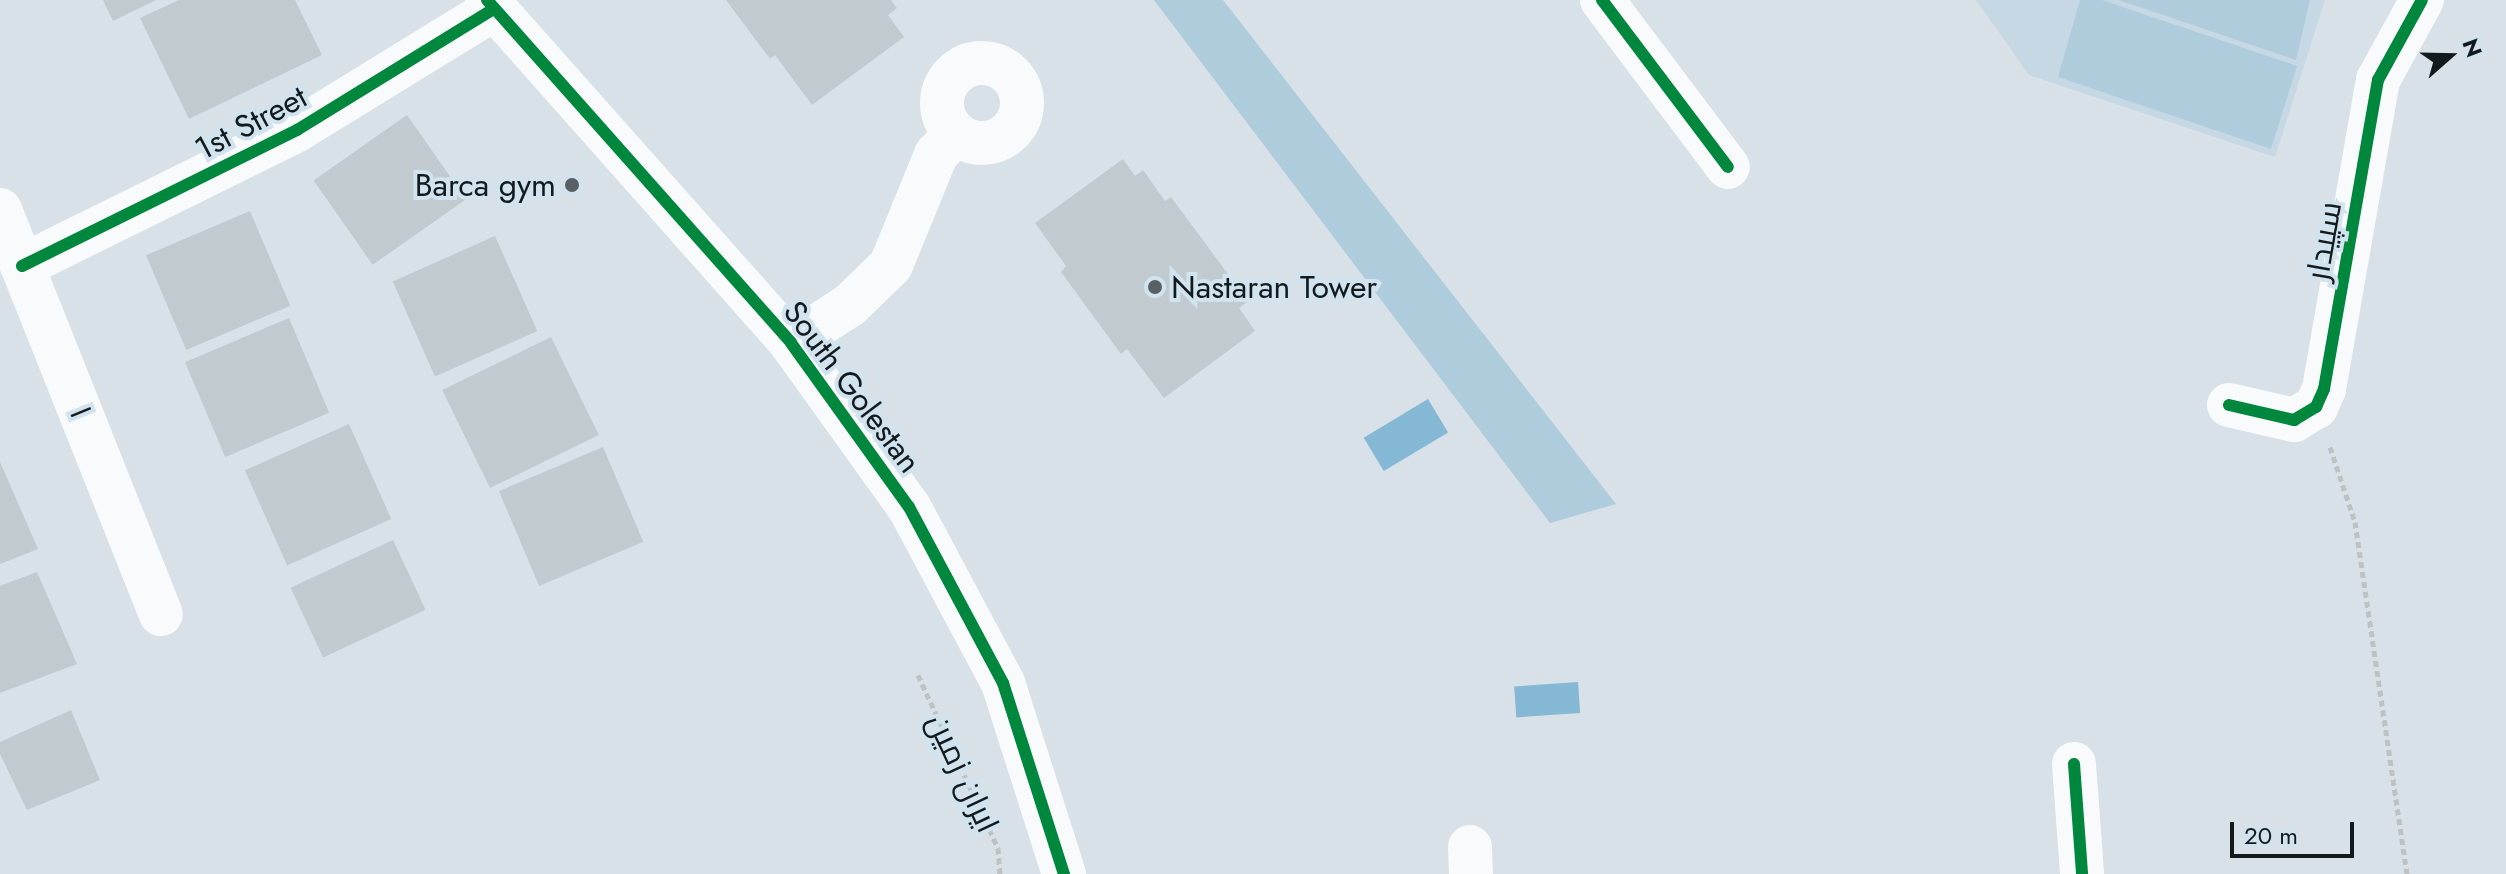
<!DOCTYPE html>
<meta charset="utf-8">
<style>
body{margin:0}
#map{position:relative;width:2506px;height:874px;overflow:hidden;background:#d7e1e7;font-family:Jost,Cairo,sans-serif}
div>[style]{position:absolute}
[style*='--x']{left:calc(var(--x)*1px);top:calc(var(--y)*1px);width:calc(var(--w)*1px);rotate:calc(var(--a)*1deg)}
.built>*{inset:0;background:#c5d8e3}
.green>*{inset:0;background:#afccdd}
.water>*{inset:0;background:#84b8d5;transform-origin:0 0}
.building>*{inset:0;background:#c1cacf;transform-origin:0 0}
.path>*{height:5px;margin-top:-2.5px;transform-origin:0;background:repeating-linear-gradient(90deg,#bdc2c3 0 6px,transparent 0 10px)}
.minor>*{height:44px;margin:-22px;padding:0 22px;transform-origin:22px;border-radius:22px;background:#f9fafb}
.minor>.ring{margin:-22px;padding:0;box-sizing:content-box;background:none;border:44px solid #f9fafb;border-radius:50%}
.cycleway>*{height:12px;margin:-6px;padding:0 6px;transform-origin:6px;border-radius:6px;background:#00873e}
.dots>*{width:22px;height:22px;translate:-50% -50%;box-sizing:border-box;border:4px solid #d0e3ee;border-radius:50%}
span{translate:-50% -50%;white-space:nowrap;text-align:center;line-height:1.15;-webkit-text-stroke:8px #d0e3ee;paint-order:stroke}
.street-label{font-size:32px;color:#131a1d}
.poi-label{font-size:32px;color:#131a1d}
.right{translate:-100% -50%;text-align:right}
.left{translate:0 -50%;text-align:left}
.north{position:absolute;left:2410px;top:16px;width:80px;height:80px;-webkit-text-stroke:6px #d0e3ee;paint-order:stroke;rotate:70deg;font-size:22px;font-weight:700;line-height:32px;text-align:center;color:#131a1d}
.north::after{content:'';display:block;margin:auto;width:28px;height:36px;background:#131a1d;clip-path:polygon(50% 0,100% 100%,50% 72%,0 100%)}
.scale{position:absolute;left:2230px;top:822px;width:124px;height:36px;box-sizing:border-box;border:4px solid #131a1d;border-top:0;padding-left:10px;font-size:24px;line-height:28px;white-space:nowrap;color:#131a1d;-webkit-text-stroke:6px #d0e3ee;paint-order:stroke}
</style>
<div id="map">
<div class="built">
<i style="clip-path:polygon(1976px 0,2325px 0,2275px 157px,2029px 75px)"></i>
</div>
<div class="green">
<i style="clip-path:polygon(1154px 0,1223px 0,1616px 504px,1550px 523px)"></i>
<i style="clip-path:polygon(2080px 0,2102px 0,2297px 66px,2271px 149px,2058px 77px)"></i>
<i style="clip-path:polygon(2119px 0,2310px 0,2296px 60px)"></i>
</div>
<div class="water">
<i style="left:1428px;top:399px;width:39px;height:75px;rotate:59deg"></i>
<i style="left:1578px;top:682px;width:31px;height:64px;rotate:86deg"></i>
</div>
<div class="building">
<i style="clip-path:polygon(103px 0,156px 0,113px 21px)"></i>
<i style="clip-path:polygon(179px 0,295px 0,322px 55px,189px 119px,140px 18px)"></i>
<i style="clip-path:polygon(726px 0,891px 0,897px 8px,888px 15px,904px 37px,812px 105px,775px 55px,770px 59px)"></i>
<i style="left:407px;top:115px;width:103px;height:114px;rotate:55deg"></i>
<i style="clip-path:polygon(1123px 159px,1135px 176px,1143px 170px,1165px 201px,1171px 197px,1248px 301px,1239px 308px,1255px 331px,1164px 398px,1127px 349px,1121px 354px,1061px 272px,1066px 266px,1035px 223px)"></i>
<i style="left:250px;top:211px;width:103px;height:113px;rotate:67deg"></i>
<i style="left:495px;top:236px;width:104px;height:112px;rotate:66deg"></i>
<i style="left:289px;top:318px;width:103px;height:113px;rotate:67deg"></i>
<i style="left:551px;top:337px;width:109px;height:121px;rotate:64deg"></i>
<i style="left:349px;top:424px;width:104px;height:114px;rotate:66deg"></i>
<i style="left:603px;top:447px;width:103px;height:113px;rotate:67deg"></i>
<i style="clip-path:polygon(0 462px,38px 549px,0 564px)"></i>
<i style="left:393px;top:540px;width:77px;height:113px;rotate:65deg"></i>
<i style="clip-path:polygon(37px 572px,77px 664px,0 693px,0 586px)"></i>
<i style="clip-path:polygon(71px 710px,100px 780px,27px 810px,0 754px,0 742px)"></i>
</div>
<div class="path">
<i style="--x:2330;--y:447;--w:79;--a:71.6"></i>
<i style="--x:2355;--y:522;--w:356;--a:81.6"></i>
<i style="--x:918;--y:675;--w:191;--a:65.2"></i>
<i style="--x:998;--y:848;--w:26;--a:86"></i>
</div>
<div class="minor">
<i style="--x:487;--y:0;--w:458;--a:48.4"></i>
<i style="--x:791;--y:343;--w:202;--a:54.3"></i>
<i style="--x:909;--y:507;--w:200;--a:61.9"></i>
<i style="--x:1003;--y:683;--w:201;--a:72.3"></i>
<i style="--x:1602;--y:0;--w:209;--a:53"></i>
<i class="ring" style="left:942px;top:63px;width:36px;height:36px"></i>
<i style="--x:0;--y:210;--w:435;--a:68.3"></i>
<i style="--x:22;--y:266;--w:307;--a:-26.3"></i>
<i style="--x:297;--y:130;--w:231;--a:-31.6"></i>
<i style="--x:791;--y:343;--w:70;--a:-32.8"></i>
<i style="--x:850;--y:305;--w:57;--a:-44.3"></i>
<i style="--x:891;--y:265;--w:119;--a:-67.8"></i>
<i style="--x:936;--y:155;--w:28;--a:-48"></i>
<i style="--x:2229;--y:405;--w:67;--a:13"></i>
<i style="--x:2294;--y:420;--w:26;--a:-31"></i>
<i style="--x:2316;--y:407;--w:20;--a:-66"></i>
<i style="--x:2324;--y:389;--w:314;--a:-80.1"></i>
<i style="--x:2378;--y:80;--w:91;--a:-61.2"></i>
<i style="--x:2074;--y:764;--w:110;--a:85.8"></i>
<i style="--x:1470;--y:847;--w:27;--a:88"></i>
</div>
<div class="cycleway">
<i style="--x:487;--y:0;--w:458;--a:48.4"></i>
<i style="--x:791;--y:343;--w:202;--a:54.3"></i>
<i style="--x:909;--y:507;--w:200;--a:61.9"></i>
<i style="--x:1003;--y:683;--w:201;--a:72.3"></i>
<i style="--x:1602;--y:0;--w:209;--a:53"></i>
<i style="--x:22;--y:266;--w:307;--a:-26.3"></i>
<i style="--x:297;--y:130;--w:231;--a:-31.6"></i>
<i style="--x:2229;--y:405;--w:67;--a:13"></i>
<i style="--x:2294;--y:420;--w:26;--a:-31"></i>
<i style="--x:2316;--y:407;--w:20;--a:-66"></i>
<i style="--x:2324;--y:389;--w:314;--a:-80.1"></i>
<i style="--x:2378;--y:80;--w:91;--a:-61.2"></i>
<i style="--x:2074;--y:764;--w:110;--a:85.8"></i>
</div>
<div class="dots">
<i style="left:572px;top:185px;background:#586064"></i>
<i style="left:1155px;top:287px;background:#586064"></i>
</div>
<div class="street-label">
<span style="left:251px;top:123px;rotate:-28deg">1st Street</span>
<span style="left:2324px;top:241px;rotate:-80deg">سپیدار</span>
<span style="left:852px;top:387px;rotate:53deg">South Golestan</span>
<span style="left:81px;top:412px;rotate:68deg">۱</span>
<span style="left:963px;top:773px;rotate:65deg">ایران زمین</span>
</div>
<div class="poi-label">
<span class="right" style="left:556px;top:185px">Barca gym</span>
<span class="left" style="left:1171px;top:287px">Nastaran Tower</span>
</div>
<div class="north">N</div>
<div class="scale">20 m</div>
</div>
